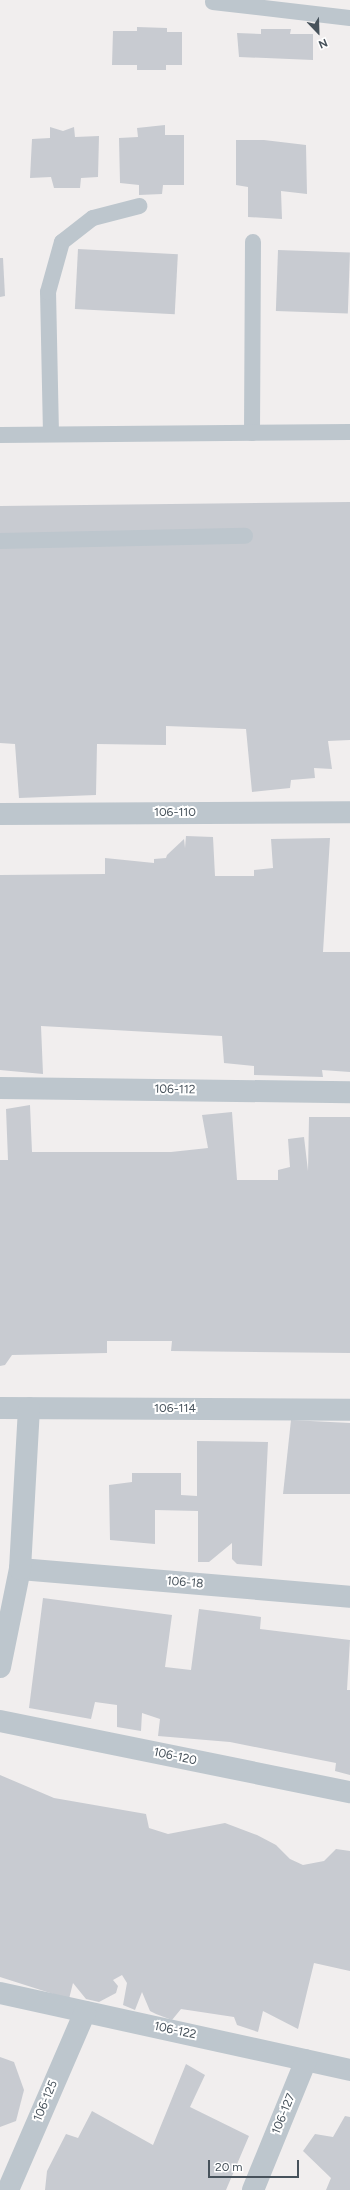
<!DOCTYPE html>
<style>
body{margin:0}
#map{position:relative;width:350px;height:2190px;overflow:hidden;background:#f1eeee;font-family:Figtree,sans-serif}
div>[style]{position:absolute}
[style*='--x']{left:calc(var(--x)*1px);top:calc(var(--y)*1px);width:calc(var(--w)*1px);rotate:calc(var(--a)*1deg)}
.building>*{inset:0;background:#c8cbd1;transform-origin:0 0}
.service>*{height:16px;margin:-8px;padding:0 8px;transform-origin:8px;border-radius:8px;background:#bdc6cd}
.minor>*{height:22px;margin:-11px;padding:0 11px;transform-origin:11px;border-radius:11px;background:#bdc6cd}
span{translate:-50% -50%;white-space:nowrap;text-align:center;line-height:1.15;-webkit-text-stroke:4px #fff;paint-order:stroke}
.street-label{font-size:12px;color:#47525b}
.north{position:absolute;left:298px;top:12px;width:40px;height:40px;-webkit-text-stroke:3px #fff;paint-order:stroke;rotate:157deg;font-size:11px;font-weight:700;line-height:16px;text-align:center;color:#47525b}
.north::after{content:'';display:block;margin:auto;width:14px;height:18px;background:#47525b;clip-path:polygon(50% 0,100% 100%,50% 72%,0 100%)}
.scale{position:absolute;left:208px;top:2160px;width:91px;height:18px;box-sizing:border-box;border:2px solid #47525b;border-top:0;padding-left:5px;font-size:12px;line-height:14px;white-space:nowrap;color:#47525b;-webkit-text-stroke:3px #fff;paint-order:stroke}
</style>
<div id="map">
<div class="building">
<i style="clip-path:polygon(137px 27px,167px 28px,167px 32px,182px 32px,182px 65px,166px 65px,166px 70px,137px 70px,137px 65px,112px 65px,113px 31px,137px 31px)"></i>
<i style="clip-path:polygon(261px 29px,291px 29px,290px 34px,313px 34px,313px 60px,239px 57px,237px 33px,261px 34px)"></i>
<i style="clip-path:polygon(165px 125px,165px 135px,184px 135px,184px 185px,163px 185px,162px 194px,139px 195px,139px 185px,120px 183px,119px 138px,138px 137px,137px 128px)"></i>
<i style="clip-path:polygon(50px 127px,63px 131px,74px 127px,75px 137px,99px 136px,98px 177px,81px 178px,80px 188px,54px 188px,51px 177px,30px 178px,32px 139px,50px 138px)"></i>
<i style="clip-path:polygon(236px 140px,264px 140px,306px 145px,307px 194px,281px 191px,282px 219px,248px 217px,248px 187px,236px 185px)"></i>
<i style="left:78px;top:249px;width:100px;height:60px;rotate:3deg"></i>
<i style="left:278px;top:250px;width:72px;height:61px;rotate:2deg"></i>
<i style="clip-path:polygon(0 258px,3px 258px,5px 296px,0 297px)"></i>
<i style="clip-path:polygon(350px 502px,350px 740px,328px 741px,332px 769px,314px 768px,315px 778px,291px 780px,290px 788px,252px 792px,246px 729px,166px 726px,166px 745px,97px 744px,96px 795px,19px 798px,15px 744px,0 743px,0 506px)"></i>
<i style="clip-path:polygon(186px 836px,213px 837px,215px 876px,254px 876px,254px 870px,273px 868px,271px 839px,330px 838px,323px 952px,350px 952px,350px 1072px,322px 1070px,323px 1077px,254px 1075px,254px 1066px,224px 1063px,222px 1036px,41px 1026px,43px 1074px,0 1070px,0 875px,105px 874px,105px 858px,154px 863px,154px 859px,166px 858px,167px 855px,184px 839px,185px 848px)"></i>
<i style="clip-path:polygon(30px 1105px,32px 1152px,171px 1152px,208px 1148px,202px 1115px,232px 1112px,237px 1180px,278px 1180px,278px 1170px,290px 1167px,288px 1139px,304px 1137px,308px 1171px,309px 1117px,350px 1117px,350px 1353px,171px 1351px,172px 1341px,107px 1341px,107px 1353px,12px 1355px,5px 1365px,0 1366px,0 1160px,8px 1160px,6px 1109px)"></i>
<i style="clip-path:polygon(291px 1420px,350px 1423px,350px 1494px,283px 1494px)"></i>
<i style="clip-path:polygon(197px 1441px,268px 1442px,262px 1566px,237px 1564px,232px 1559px,232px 1543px,209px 1562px,198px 1562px,198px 1511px,155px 1510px,155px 1544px,110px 1540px,109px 1485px,132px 1482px,132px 1473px,181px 1473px,181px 1495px,197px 1496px)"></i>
<i style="clip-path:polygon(43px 1598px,172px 1615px,165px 1667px,191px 1670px,199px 1609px,261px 1617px,260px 1629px,350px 1640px,347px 1690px,350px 1690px,350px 1775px,335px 1771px,336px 1763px,230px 1742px,158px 1736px,160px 1719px,142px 1713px,141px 1731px,117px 1727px,117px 1705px,95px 1702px,91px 1719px,29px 1708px)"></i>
<i style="clip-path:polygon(0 1775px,54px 1798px,146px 1814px,149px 1828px,168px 1834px,225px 1823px,257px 1835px,276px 1845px,290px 1859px,303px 1865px,324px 1861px,336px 1849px,350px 1851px,350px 1971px,314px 1963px,298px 2029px,263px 2011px,258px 2032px,237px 2025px,234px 2017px,181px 2009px,172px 2020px,156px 2014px,150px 2011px,142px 1992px,135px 2010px,123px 2005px,127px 1983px,122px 1975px,113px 1980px,118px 1986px,116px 1993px,99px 2002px,86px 1999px,73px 1983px,69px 1999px,0 1977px)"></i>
<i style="clip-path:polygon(0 2057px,14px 2062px,24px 2090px,16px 2121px,0 2127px)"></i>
<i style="clip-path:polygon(186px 2064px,205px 2075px,190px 2107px,249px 2136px,226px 2190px,45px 2190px,47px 2171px,66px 2134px,78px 2138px,92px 2111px,153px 2145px)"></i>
<i style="clip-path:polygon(345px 2116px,350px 2117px,350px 2190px,326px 2190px,331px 2178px,303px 2151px,315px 2134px,333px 2137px)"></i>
</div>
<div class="service">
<i style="--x:213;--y:2;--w:138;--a:6.7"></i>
<i style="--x:252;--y:433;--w:191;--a:-89.7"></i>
<i style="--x:51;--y:434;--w:142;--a:-91.2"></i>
<i style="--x:48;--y:292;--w:52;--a:-74.4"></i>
<i style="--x:62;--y:242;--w:39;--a:-38"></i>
<i style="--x:93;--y:218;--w:48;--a:-14.6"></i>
<i style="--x:0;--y:435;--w:350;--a:-0.5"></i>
<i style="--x:0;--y:541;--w:245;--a:-1.2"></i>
</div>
<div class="minor">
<i style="--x:0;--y:814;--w:350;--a:-0.3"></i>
<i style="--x:0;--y:1088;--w:350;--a:0.7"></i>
<i style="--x:0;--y:1408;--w:350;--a:0.3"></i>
<i style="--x:20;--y:1569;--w:331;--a:4.8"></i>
<i style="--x:0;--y:1667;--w:100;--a:-78.5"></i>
<i style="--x:20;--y:1569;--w:161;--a:-86.8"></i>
<i style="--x:0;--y:1721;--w:357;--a:11.5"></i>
<i style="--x:0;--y:1993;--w:358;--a:12.4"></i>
<i style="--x:8;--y:2190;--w:194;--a:-66.6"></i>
<i style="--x:253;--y:2190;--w:140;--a:-67.8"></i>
</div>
<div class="street-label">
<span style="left:175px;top:813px">106-110</span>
<span style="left:175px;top:1090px;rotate:1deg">106-112</span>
<span style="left:175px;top:1409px">106-114</span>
<span style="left:185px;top:1583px;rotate:5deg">106-18</span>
<span style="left:175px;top:1757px;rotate:12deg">106-120</span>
<span style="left:175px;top:2031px;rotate:12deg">106-122</span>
<span style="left:46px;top:2101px;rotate:-67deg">106-125</span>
<span style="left:284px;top:2114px;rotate:-68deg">106-127</span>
</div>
<div class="north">N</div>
<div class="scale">20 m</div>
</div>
